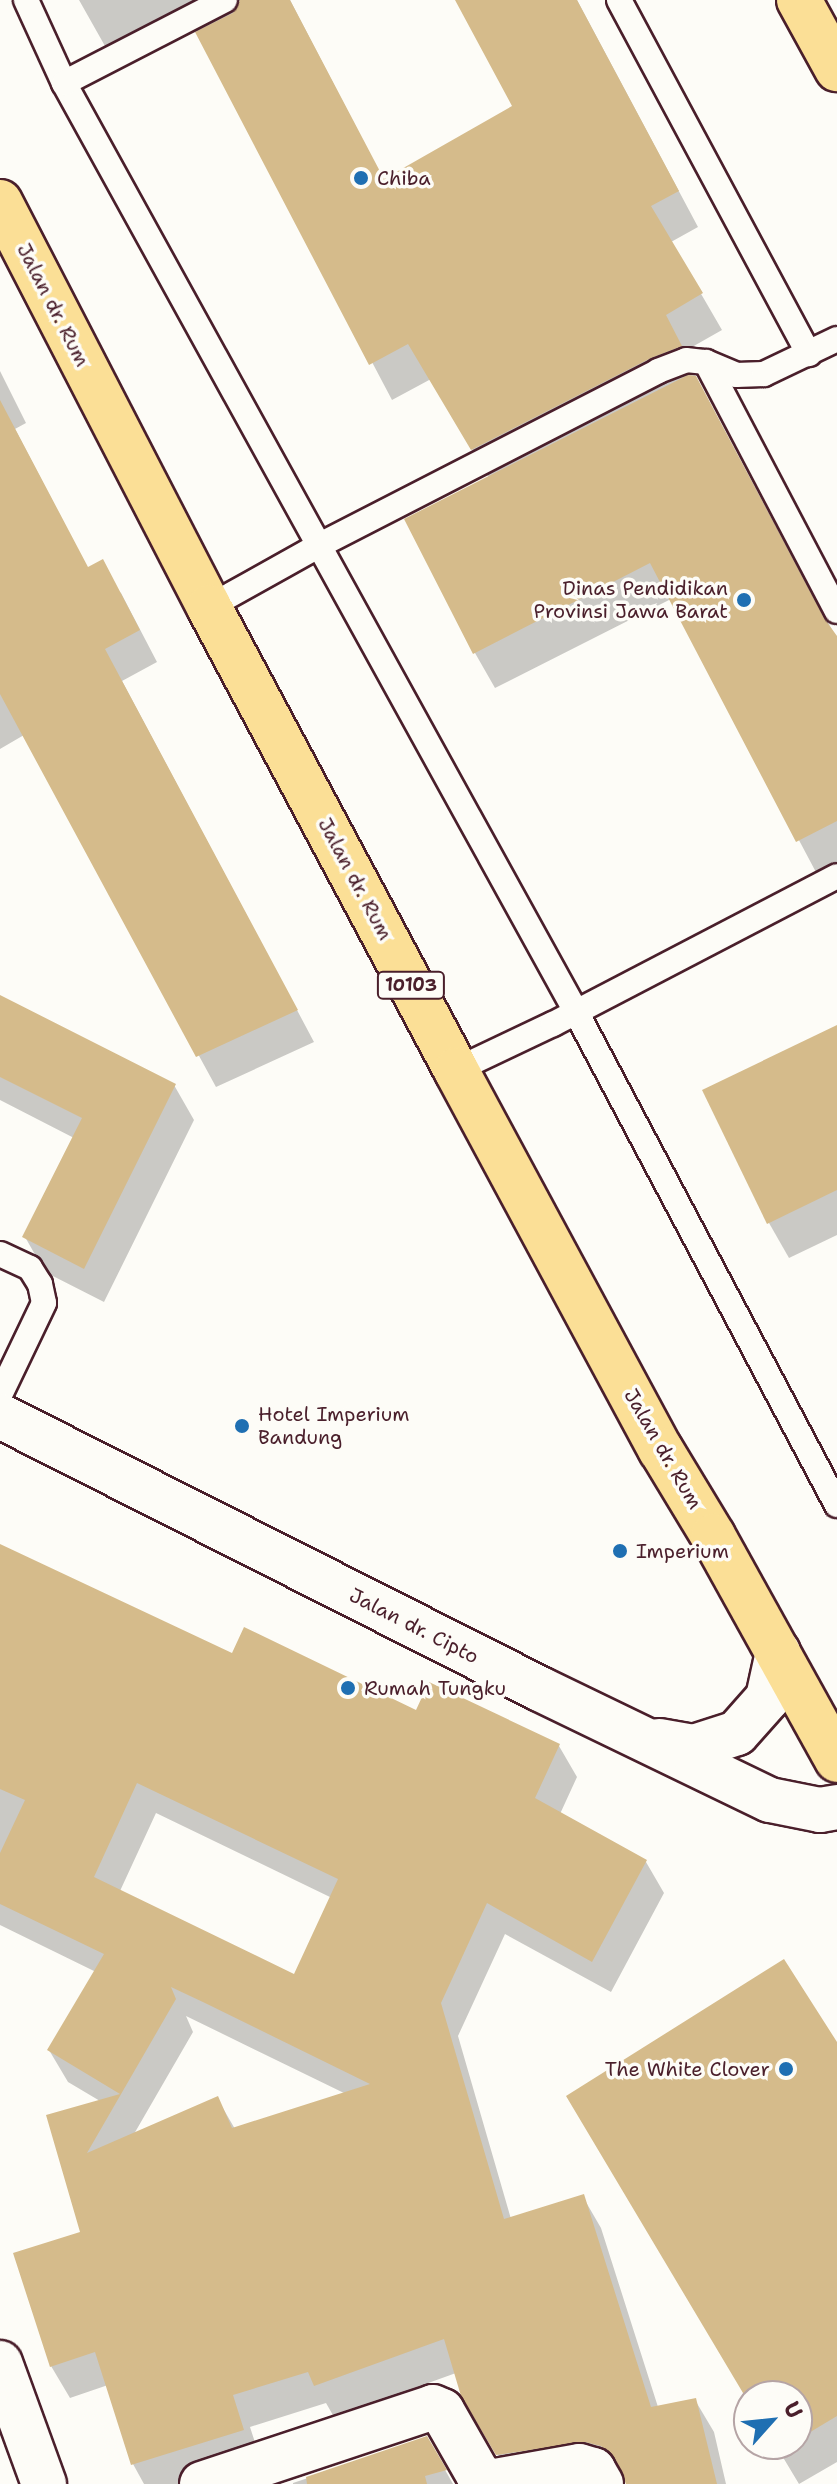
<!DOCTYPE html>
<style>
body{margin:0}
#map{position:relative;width:837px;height:2484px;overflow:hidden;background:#fdfcf7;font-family:"Shantell Sans",sans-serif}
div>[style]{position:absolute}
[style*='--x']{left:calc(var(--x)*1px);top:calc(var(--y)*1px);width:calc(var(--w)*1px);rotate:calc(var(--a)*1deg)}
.shadow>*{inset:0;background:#0003}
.building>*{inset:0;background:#d5bb8b}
.roads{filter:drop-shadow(2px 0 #4a1f2b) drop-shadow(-2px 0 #4a1f2b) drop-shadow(0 2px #4a1f2b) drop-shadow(0 -2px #4a1f2b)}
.lane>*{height:24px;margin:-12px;padding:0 12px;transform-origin:12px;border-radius:12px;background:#fdfcf7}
.street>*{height:44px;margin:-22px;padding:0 22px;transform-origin:22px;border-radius:22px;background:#fdfcf7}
.secondary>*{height:44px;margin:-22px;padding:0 22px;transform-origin:22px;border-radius:22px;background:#fdfcf7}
.primary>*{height:44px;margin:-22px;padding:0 22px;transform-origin:22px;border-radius:22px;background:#fbdf96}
.dots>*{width:22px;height:22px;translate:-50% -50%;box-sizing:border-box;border:4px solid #fdfcf7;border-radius:50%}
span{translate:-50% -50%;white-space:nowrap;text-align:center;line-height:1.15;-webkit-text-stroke:7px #fdfcf7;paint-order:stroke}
.shield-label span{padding:2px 6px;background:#fdfcf7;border:2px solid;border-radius:6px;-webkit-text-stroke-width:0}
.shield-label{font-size:18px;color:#4a1f2b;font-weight:700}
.poi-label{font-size:20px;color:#4a1f2b}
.left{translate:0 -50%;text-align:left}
.right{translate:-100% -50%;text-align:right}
.street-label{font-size:20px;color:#4a1f2b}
.north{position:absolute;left:733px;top:2380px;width:80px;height:80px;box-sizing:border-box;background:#fdfcf7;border:2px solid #b5a4a5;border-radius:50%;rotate:63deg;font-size:22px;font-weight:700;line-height:32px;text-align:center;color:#4a1f2b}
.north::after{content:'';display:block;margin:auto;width:28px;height:36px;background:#1f6fb2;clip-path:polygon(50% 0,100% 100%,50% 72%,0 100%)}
</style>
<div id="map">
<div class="shadow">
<i style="clip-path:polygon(79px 0,290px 0,384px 181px,515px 107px,458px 0,577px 0,698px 227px,671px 242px,722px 330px,685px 351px,698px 383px,837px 639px,837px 866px,818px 876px,671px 599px,495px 688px,475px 653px,489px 478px,431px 379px,392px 400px,192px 21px,114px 62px)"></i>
<i style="clip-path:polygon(0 371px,26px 423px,15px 429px,88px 569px,121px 593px,157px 662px,122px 681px,314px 1042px,216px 1087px,24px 735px,0 749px)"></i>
<i style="clip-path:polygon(0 997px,174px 1085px,194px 1120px,104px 1302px,45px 1272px,25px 1237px,74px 1138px,0 1100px)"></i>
<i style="clip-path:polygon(837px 1027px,837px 1235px,789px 1258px,769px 1223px)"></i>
<i style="clip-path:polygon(evenodd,0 1546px,233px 1655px,417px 1713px,559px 1746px,577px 1777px,560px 1814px,646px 1862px,664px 1893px,611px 1992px,505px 1934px,458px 2036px,511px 2219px,583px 2197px,601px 2228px,658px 2407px,695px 2400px,714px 2432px,726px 2484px,647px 2484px,640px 2449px,515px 2484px,463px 2395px,456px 2373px,334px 2417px,326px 2403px,250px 2427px,261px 2461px,188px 2484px,144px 2484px,133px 2464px,108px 2385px,70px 2398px,51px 2366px,82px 2233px,48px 2116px,100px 2101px,68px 2082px,49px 2050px,96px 1972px,0 1925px,0 1546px,156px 1813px,332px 1898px,295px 1977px,120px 1891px,156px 1813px,0 1546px,186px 2016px,346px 2094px,235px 2129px,217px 2098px,134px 2134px,193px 2032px,186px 2016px)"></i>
<i style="clip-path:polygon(837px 2046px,837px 2462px,799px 2484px,775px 2444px,797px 2444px,797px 2396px,749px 2396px,749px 2400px,588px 2131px)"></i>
<i style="clip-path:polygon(427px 2438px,453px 2484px,293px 2484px,293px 2483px)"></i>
</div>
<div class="building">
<i style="clip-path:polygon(240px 0,290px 0,384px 179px,512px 106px,455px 0,577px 0,679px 191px,651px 206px,703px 293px,666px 315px,682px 346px,651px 358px,471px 450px,408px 344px,369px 365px,195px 32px,233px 13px)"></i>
<i style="clip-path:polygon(688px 375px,696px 376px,824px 618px,837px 636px,837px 821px,796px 842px,650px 563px,473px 654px,404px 519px)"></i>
<i style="clip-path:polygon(0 400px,88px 567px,103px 559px,140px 630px,105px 649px,298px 1010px,196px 1057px,0 694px)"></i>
<i style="clip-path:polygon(0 995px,176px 1084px,84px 1269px,22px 1237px,82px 1118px,0 1077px)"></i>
<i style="clip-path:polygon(837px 1025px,837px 1190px,767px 1224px,702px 1090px)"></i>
<i style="clip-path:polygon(evenodd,0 1544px,232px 1653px,244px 1627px,416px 1710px,429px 1682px,560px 1744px,535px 1798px,647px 1860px,592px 1962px,487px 1903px,441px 2003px,504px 2219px,584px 2194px,651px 2407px,696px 2398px,717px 2484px,626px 2484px,614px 2457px,601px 2446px,585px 2442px,496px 2455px,461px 2396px,444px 2339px,314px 2386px,308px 2372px,233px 2395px,244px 2430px,131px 2465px,95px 2352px,50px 2367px,13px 2253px,80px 2232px,46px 2115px,120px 2094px,47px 2050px,104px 1954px,0 1904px,0 1853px,25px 1800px,0 1789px,0 1544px,137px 1783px,338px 1879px,294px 1974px,94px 1877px,137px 1783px,0 1544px,171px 1987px,205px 2003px,370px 2084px,232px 2128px,218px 2096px,87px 2153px,176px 1999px,171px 1987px)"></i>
<i style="clip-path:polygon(784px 1959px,837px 2042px,837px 2416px,797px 2440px,797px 2396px,749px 2396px,749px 2403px,566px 2096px)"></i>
<i style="clip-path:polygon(427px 2436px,447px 2470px,425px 2476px,427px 2484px,307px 2484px,306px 2477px)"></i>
</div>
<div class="roads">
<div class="lane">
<i style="--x:26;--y:0;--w:91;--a:65.4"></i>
<i style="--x:64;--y:83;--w:1059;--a:61.13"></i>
<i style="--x:575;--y:1010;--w:560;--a:62.11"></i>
<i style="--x:619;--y:0;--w:402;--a:61.8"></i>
<i style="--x:64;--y:83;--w:181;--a:-27.3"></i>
<i style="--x:706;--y:362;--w:281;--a:62.3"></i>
<i style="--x:209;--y:607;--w:127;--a:-29.2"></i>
<i style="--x:320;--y:545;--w:380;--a:-27.2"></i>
<i style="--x:658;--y:371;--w:30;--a:-21"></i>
<i style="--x:686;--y:360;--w:20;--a:6"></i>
<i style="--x:706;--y:362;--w:33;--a:23"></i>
<i style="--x:736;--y:375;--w:28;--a:-2"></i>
<i style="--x:764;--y:374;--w:81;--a:-25.6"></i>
<i style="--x:456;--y:1070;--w:107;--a:-25.4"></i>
<i style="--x:553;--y:1024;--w:320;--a:-27.5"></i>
<i style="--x:0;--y:1254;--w:33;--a:25"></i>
<i style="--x:30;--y:1268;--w:19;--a:58"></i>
<i style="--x:40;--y:1284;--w:19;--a:78"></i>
<i style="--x:44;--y:1303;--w:102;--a:115.6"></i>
</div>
<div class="street">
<i style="--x:0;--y:2363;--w:129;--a:70"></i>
<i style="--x:202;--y:2484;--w:243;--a:-18.4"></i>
<i style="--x:433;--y:2407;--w:10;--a:24"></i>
<i style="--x:442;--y:2411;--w:73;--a:60.3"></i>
<i style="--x:478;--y:2474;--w:14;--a:34"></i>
<i style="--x:490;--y:2482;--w:90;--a:-10.2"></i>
<i style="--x:579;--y:2466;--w:15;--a:16"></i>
<i style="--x:593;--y:2470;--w:16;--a:60"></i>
</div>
<div class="secondary">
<i style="--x:0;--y:1416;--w:605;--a:26.82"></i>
<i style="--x:540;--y:1689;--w:255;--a:25.8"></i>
<i style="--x:770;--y:1800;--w:51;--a:11.3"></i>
<i style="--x:820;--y:1810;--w:17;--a:-10"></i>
<i style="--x:659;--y:1741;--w:36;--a:10"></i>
<i style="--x:694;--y:1747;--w:45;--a:-18"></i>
<i style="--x:737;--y:1733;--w:47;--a:-48.5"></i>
<i style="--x:768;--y:1698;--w:47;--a:-77.7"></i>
</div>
<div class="primary">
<i style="--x:799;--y:0;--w:79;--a:61.2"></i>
<i style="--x:0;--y:202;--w:456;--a:62.7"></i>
<i style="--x:209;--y:607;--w:525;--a:61.92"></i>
<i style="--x:456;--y:1070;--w:432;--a:61.7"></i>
<i style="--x:661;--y:1450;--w:100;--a:58.8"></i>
<i style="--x:713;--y:1536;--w:256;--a:61"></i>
</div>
</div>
<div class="dots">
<i style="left:361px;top:178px;background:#1f6fb2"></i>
<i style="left:744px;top:600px;background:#1f6fb2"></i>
<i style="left:242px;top:1426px;background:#1f6fb2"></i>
<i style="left:620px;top:1551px;background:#1f6fb2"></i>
<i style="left:348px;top:1688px;background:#1f6fb2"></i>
<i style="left:786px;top:2069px;background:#1f6fb2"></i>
</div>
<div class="shield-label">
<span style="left:411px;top:985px">10103</span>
</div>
<div class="poi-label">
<span class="left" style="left:377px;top:178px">Chiba</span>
<span class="right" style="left:728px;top:600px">Dinas Pendidikan<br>Provinsi Jawa Barat</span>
<span class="left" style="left:258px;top:1426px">Hotel Imperium<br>Bandung</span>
<span class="left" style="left:636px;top:1551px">Imperium</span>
<span class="left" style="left:364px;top:1688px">Rumah Tungku</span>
<span class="right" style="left:770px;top:2069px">The White Clover</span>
</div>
<div class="street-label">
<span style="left:53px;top:305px;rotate:63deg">Jalan dr. Rum</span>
<span style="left:355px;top:879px;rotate:62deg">Jalan dr. Rum</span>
<span style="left:663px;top:1449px;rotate:60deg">Jalan dr. Rum</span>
<span style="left:414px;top:1626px;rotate:27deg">Jalan dr. Cipto</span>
</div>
<div class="north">U</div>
</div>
